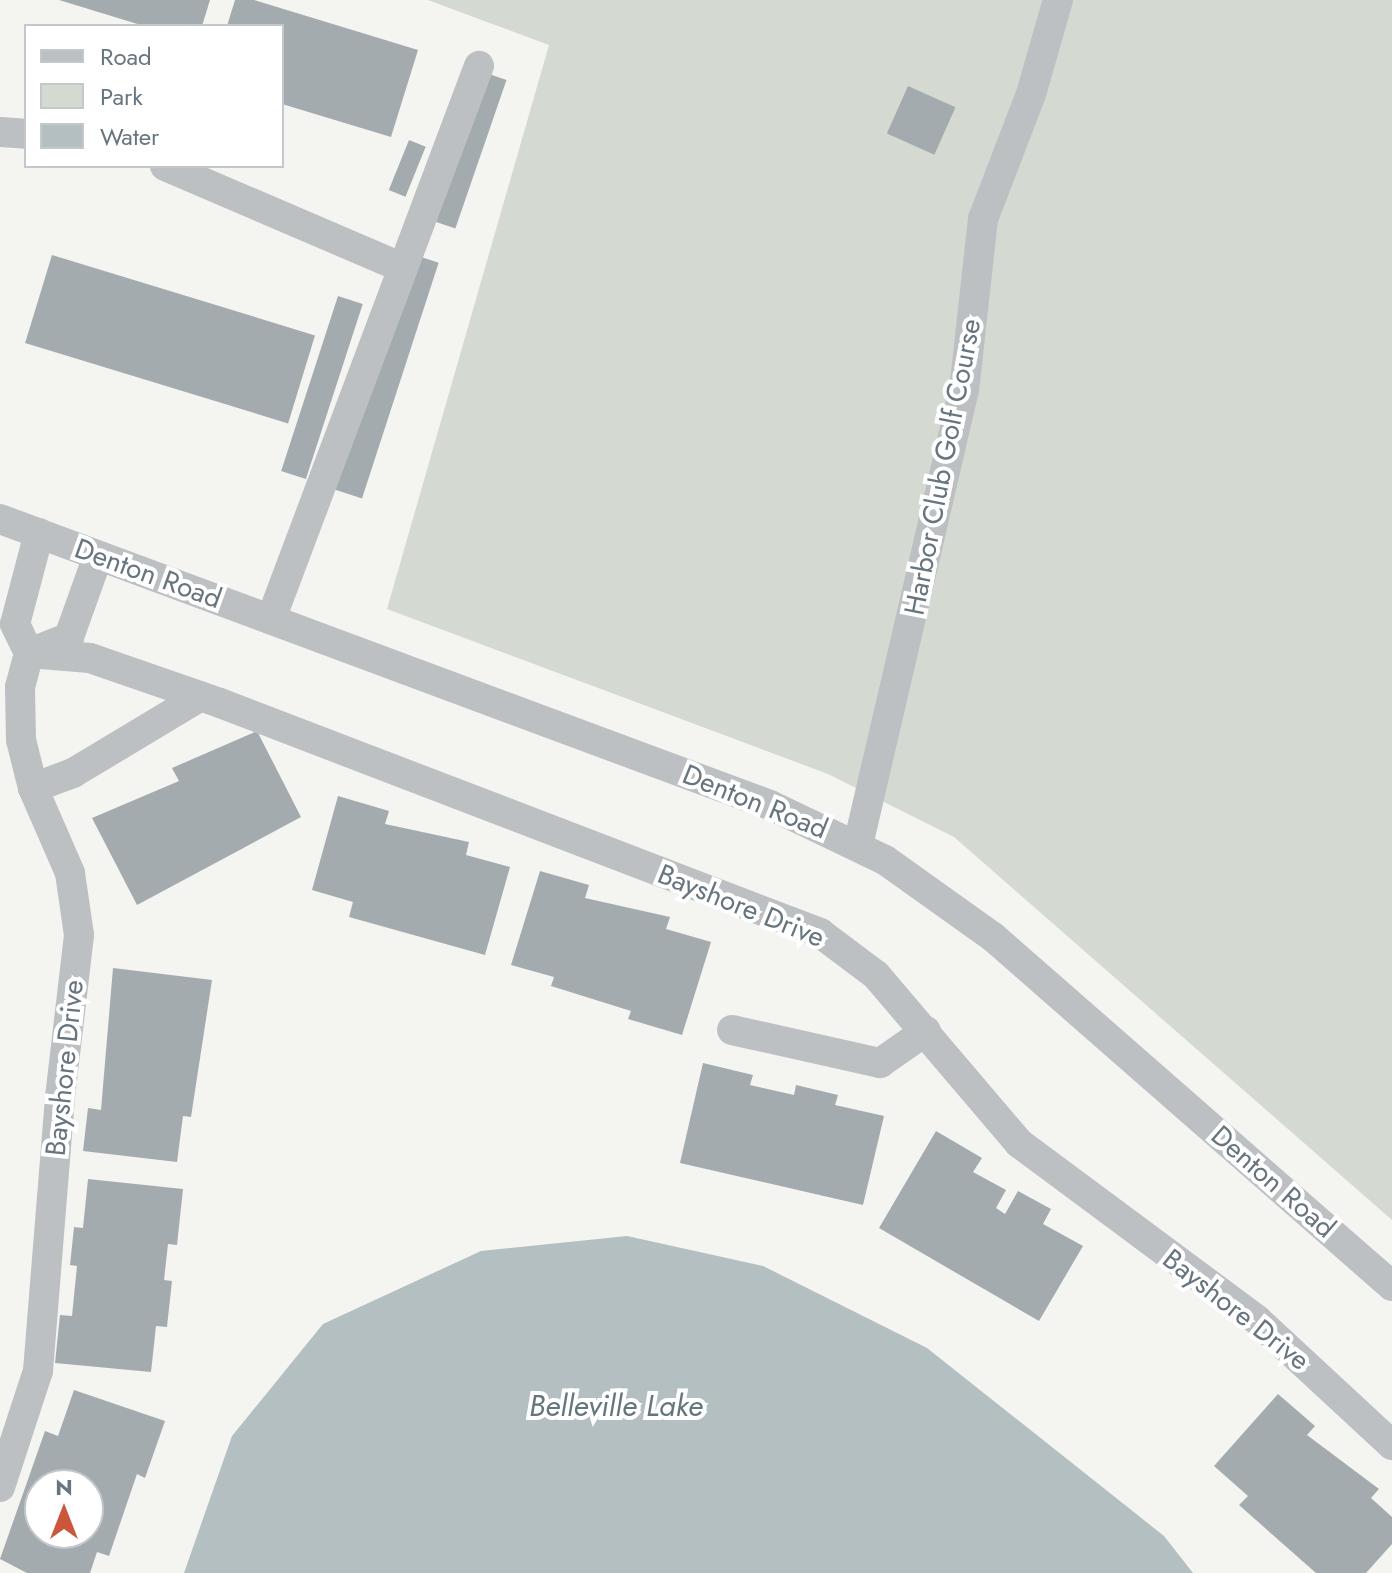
<!DOCTYPE html>
<style>
body{margin:0}
#map{position:relative;width:1392px;height:1573px;overflow:hidden;background:#f4f4f1;font-family:Jost,sans-serif}
div>[style]{position:absolute}
[style*='--x']{left:calc(var(--x)*1px);top:calc(var(--y)*1px);width:calc(var(--w)*1px);rotate:calc(var(--a)*1deg)}
.green>*{inset:0;background:#d4d9d1}
.water>*{inset:0;background:#b4bfc2}
.building>*{inset:0;background:#a4abaf;transform-origin:0 0}
.minor>*{height:30px;margin:-15px;padding:0 15px;transform-origin:15px;border-radius:15px;background:#bcc0c2}
span{translate:-50% -50%;white-space:nowrap;text-align:center;line-height:1.15;-webkit-text-stroke:8px #fff;paint-order:stroke}
.street-label{font-size:28px;color:#67757e}
.water-label{font-size:30px;color:#63767b;font-style:italic}
.legend{position:absolute;left:24px;top:24px;width:260px;height:144px;box-sizing:border-box;background:#fff;border:2px solid #c2c8cb;margin:0;padding:10px 14px;list-style:none;font-size:24px;color:#67757e}
.legend li{display:flex;align-items:center;gap:16px;height:40px}
.legend b{width:40px;border:2px solid #c2c8cb}
.north{position:absolute;left:24px;top:1469px;width:80px;height:80px;box-sizing:border-box;background:#fff;border:2px solid #c2c8cb;border-radius:50%;rotate:0deg;font-size:22px;font-weight:700;line-height:32px;text-align:center;color:#67757e}
.north::after{content:'';display:block;margin:auto;width:28px;height:36px;background:#cb563b;clip-path:polygon(50% 0,100% 100%,50% 72%,0 100%)}
</style>
<div id="map">
<div class="green">
<i style="clip-path:polygon(428px 0,1392px 0,1392px 1220px,954px 837px,828px 774px,387px 609px,549px 45px)"></i>
</div>
<div class="water">
<i style="clip-path:polygon(627px 1236px,763px 1266px,927px 1348px,1164px 1536px,1193px 1573px,184px 1573px,232px 1436px,323px 1324px,481px 1251px)"></i>
</div>
<div class="building">
<i style="clip-path:polygon(59px 0,210px 0,202px 26px,144px 26px)"></i>
<i style="clip-path:polygon(235px 0,254px 0,418px 50px,391px 137px,282px 104px,282px 26px,227px 26px)"></i>
<i style="left:480px;top:71px;width:28px;height:157px;rotate:19deg"></i>
<i style="left:908px;top:86px;width:52px;height:52px;rotate:24deg"></i>
<i style="left:409px;top:140px;width:18px;height:54px;rotate:22deg"></i>
<i style="left:412px;top:254px;width:28px;height:248px;rotate:18deg"></i>
<i style="left:52px;top:255px;width:275px;height:92px;rotate:17deg"></i>
<i style="left:338px;top:296px;width:26px;height:184px;rotate:18deg"></i>
<i style="clip-path:polygon(257px 731px,301px 817px,137px 905px,92px 818px,179px 781px,172px 768px)"></i>
<i style="clip-path:polygon(338px 796px,389px 811px,385px 824px,469px 842px,466px 855px,510px 867px,485px 955px,349px 917px,353px 902px,312px 890px)"></i>
<i style="clip-path:polygon(540px 871px,589px 885px,585px 898px,670px 917px,666px 929px,711px 942px,682px 1035px,628px 1019px,631px 1011px,551px 986px,554px 977px,511px 965px)"></i>
<i style="clip-path:polygon(113px 968px,212px 980px,191px 1117px,183px 1116px,177px 1162px,83px 1151px,88px 1108px,101px 1110px)"></i>
<i style="clip-path:polygon(703px 1063px,753px 1075px,750px 1085px,794px 1095px,796px 1085px,838px 1095px,835px 1105px,884px 1116px,863px 1205px,680px 1163px)"></i>
<i style="clip-path:polygon(936px 1131px,982px 1158px,973px 1172px,1006px 1190px,996px 1208px,1005px 1214px,1018px 1191px,1051px 1209px,1043px 1224px,1083px 1246px,1039px 1321px,879px 1228px)"></i>
<i style="clip-path:polygon(88px 1179px,183px 1189px,177px 1245px,168px 1244px,164px 1280px,172px 1281px,167px 1327px,156px 1326px,151px 1372px,55px 1363px,60px 1315px,72px 1316px,77px 1266px,70px 1265px,74px 1227px,83px 1228px)"></i>
<i style="clip-path:polygon(evenodd,74px 1390px,165px 1421px,145px 1478px,137px 1474px,109px 1556px,97px 1552px,90px 1573px,27px 1573px,0 1559px,45px 1431px,58px 1436px,74px 1390px,40px 1485px,88px 1485px,88px 1533px,40px 1533px,40px 1485px)"></i>
<i style="clip-path:polygon(1278px 1394px,1315px 1426px,1307px 1435px,1379px 1489px,1371px 1498px,1392px 1517px,1392px 1544px,1366px 1573px,1316px 1573px,1239px 1505px,1248px 1496px,1214px 1466px)"></i>
</div>
<div class="minor">
<i style="--x:0;--y:132;--w:26;--a:4"></i>
<i style="--x:165;--y:166;--w:257;--a:23.2"></i>
<i style="--x:0;--y:519;--w:821;--a:20.38"></i>
<i style="--x:770;--y:805;--w:127;--a:25.6"></i>
<i style="--x:885;--y:860;--w:133;--a:35.5"></i>
<i style="--x:993;--y:937;--w:530;--a:41.18"></i>
<i style="--x:271;--y:619;--w:591;--a:-69.39"></i>
<i style="--x:35;--y:651;--w:37;--a:-22"></i>
<i style="--x:69;--y:637;--w:86;--a:-70.3"></i>
<i style="--x:29;--y:653;--w:61;--a:4.7"></i>
<i style="--x:90;--y:658;--w:138;--a:19.1"></i>
<i style="--x:220;--y:703;--w:643;--a:20.97"></i>
<i style="--x:820;--y:933;--w:70;--a:36.9"></i>
<i style="--x:876;--y:975;--w:221;--a:49.6"></i>
<i style="--x:1019;--y:1143;--w:297;--a:36.6"></i>
<i style="--x:1257;--y:1320;--w:184;--a:42.8"></i>
<i style="--x:33;--y:788;--w:43;--a:-20.6"></i>
<i style="--x:73;--y:773;--w:149;--a:-31"></i>
<i style="--x:858;--y:845;--w:466;--a:-76.9"></i>
<i style="--x:964;--y:391;--w:173;--a:-83.7"></i>
<i style="--x:983;--y:219;--w:134;--a:-69"></i>
<i style="--x:1031;--y:94;--w:98;--a:-74"></i>
<i style="--x:732;--y:1030;--w:152;--a:12.6"></i>
<i style="--x:880;--y:1063;--w:56;--a:-34.8"></i>
<i style="--x:0;--y:1487;--w:122;--a:-71.9"></i>
<i style="--x:38;--y:1371;--w:275;--a:-85.4"></i>
<i style="--x:60;--y:1097;--w:163;--a:-83.3"></i>
<i style="--x:79;--y:935;--w:63;--a:-98.3"></i>
<i style="--x:70;--y:873;--w:93;--a:-113.5"></i>
<i style="--x:33;--y:788;--w:49;--a:-104"></i>
<i style="--x:21;--y:740;--w:53;--a:-91.1"></i>
<i style="--x:20;--y:687;--w:35;--a:-75"></i>
<i style="--x:29;--y:653;--w:32;--a:-116"></i>
<i style="--x:15;--y:624;--w:94;--a:-75.2"></i>
</div>
<div class="street-label">
<span style="left:943px;top:467px;rotate:-79deg">Harbor Club Golf Course</span>
<span style="left:148px;top:574px;rotate:20deg">Denton Road</span>
<span style="left:755px;top:802px;rotate:22deg">Denton Road</span>
<span style="left:741px;top:906px;rotate:22deg">Bayshore Drive</span>
<span style="left:65px;top:1068px;rotate:-84deg">Bayshore Drive</span>
<span style="left:1273px;top:1182px;rotate:41deg">Denton Road</span>
<span style="left:1236px;top:1310px;rotate:38deg">Bayshore Drive</span>
</div>
<div class="water-label">
<span style="left:616px;top:1406px">Belleville Lake</span>
</div>
<ul class="legend">
<li><b style="height:10px;background:#bcc0c2"></b>Road</li>
<li><b style="height:22px;background:#d4d9d1"></b>Park</li>
<li><b style="height:22px;background:#b4bfc2"></b>Water</li>
</ul>
<div class="north">N</div>
</div>
